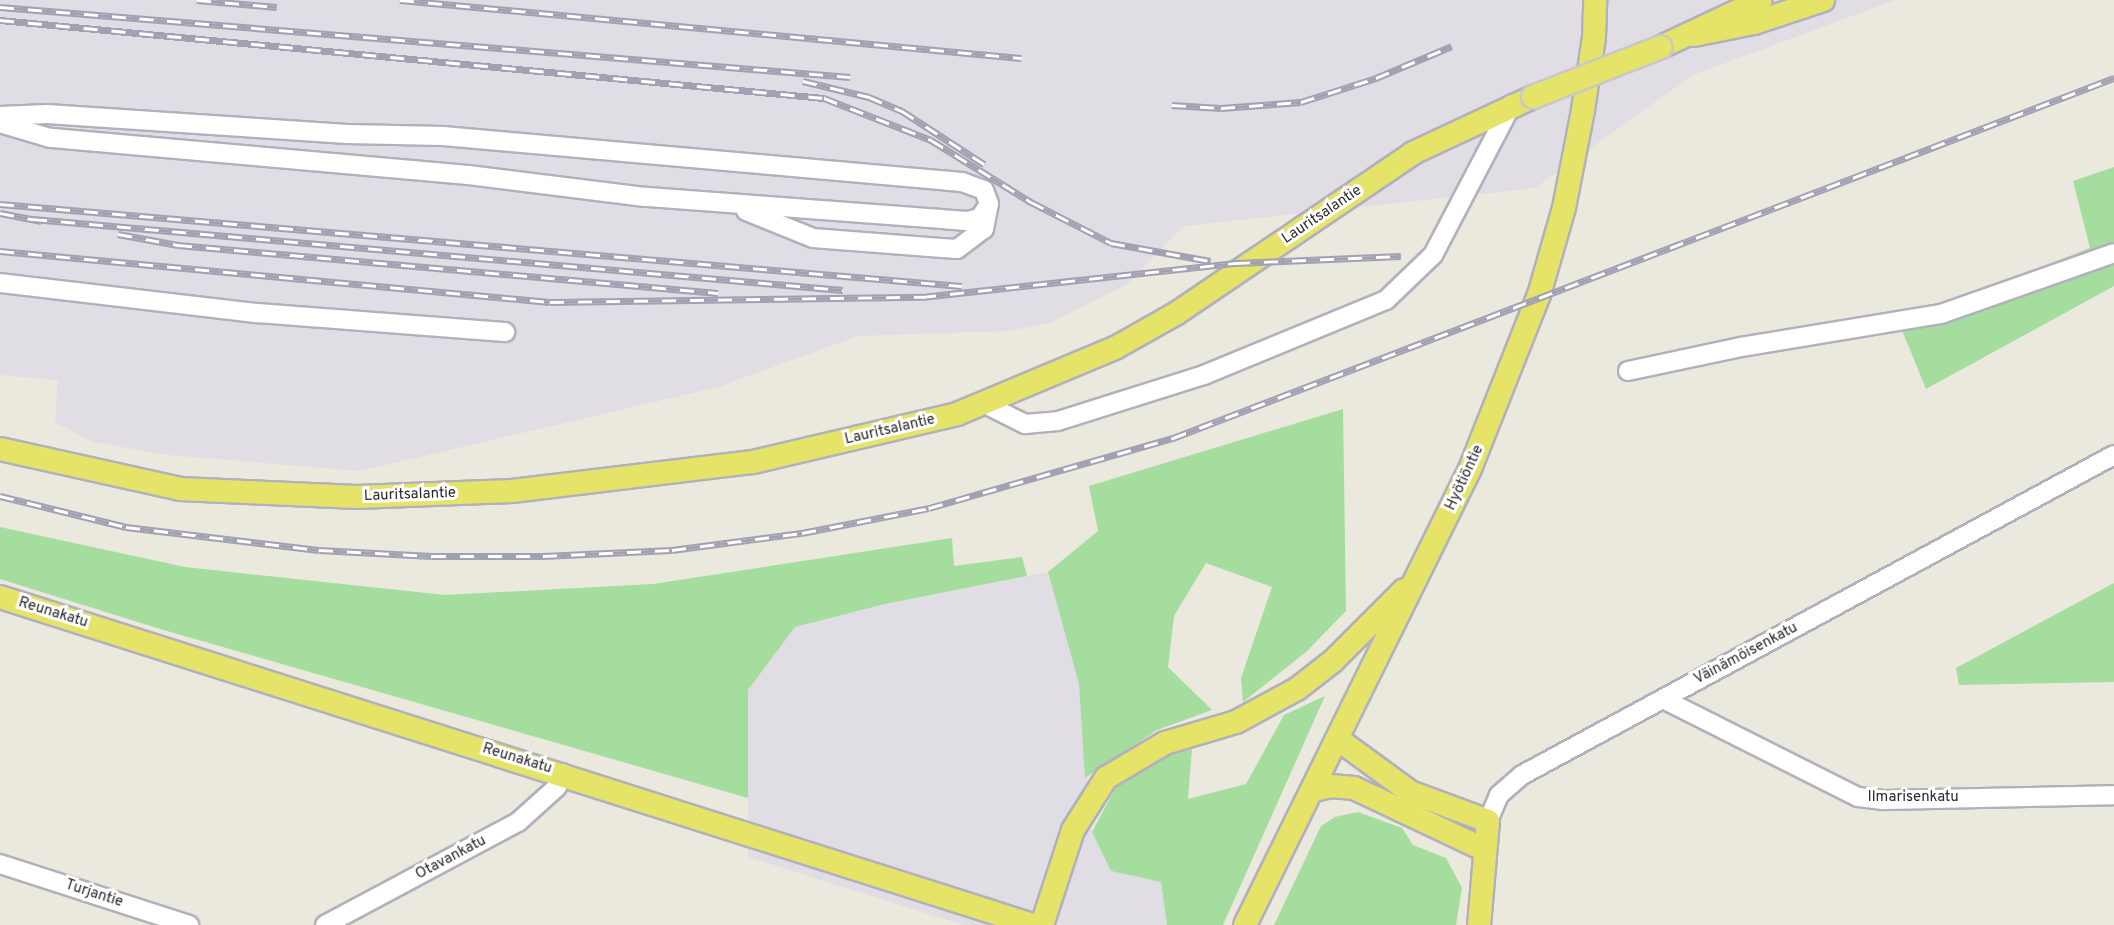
<!DOCTYPE html>
<meta charset="utf-8">
<style>
body{margin:0}
#map{position:relative;width:2114px;height:925px;overflow:hidden;background:#ebe8dd;font-family:Overpass,sans-serif}
div>[style]{position:absolute}
[style*='--x']{left:calc(var(--x)*1px);top:calc(var(--y)*1px);width:calc(var(--w)*1px);rotate:calc(var(--a)*1deg)}
.industrial>*{inset:0;background:#e1dde4}
.green>*{inset:0;background:#a5dd9e}
.roads{filter:drop-shadow(2px 0 #b1b1bd) drop-shadow(-2px 0 #b1b1bd) drop-shadow(0 2px #b1b1bd) drop-shadow(0 -2px #b1b1bd)}
.minor>*{height:18px;margin:-9px;padding:0 9px;transform-origin:9px;border-radius:9px;background:#fff}
.major>*{height:22px;margin:-11px;padding:0 11px;transform-origin:11px;border-radius:11px;background:#e5e469}
.rail>*{height:7px;margin-top:-3.5px;transform-origin:0;background:repeating-linear-gradient(90deg,#fff 0 14px,#a2a1b3 0 28px);box-sizing:border-box;border-block:2px solid #a2a1b3}
.bridges{filter:drop-shadow(2px 0 #c8c8c8) drop-shadow(-2px 0 #c8c8c8) drop-shadow(0 2px #c8c8c8) drop-shadow(0 -2px #c8c8c8)}
.major-bridge>*{height:22px;margin:-11px;padding:0 11px;transform-origin:11px;border-radius:11px;background:#e5e469}
span{translate:-50% -50%;white-space:nowrap;text-align:center;line-height:1.15;-webkit-text-stroke:6px #fff;paint-order:stroke}
.street-label{font-size:15px;color:#2a2a2a}
</style>
<div id="map">
<div class="industrial">
<i style="clip-path:polygon(0 0,1895px 0,1693px 75px,1535px 188px,1184px 226px,1126px 285px,1050px 323px,1008px 331px,858px 336px,718px 387px,360px 471px,168px 455px,93px 442px,55px 422px,58px 380px,0 375px)"></i>
<i style="clip-path:polygon(1048px 572px,1079px 684px,1092px 832px,1111px 871px,1161px 882px,1167px 925px,963px 925px,748px 857px,748px 690px,795px 627px,885px 604px)"></i>
</div>
<div class="green">
<i style="clip-path:polygon(2114px 167px,2114px 286px,1926px 389px,1899px 323px,2090px 248px,2073px 181px)"></i>
<i style="clip-path:polygon(1343px 409px,1346px 611px,1306px 652px,1243px 702px,1241px 678px,1272px 587px,1206px 563px,1174px 616px,1168px 667px,1212px 710px,1157px 730px,1085px 778px,1079px 684px,1048px 572px,1098px 531px,1089px 486px)"></i>
<i style="clip-path:polygon(0 527px,185px 567px,445px 595px,653px 584px,952px 538px,954px 566px,1022px 557px,1027px 576px,885px 604px,795px 627px,748px 690px,748px 798px,160px 629px,0 579px)"></i>
<i style="clip-path:polygon(2114px 583px,2114px 682px,1959px 685px,1956px 668px)"></i>
<i style="clip-path:polygon(1325px 696px,1223px 925px,1167px 925px,1161px 882px,1111px 871px,1092px 832px,1115px 789px,1144px 763px,1192px 749px,1188px 799px,1246px 784px,1284px 715px)"></i>
<i style="clip-path:polygon(1358px 812px,1402px 828px,1413px 845px,1446px 858px,1462px 888px,1456px 925px,1274px 925px,1321px 826px,1335px 817px)"></i>
</div>
<div class="roads">
<div class="minor">
<i style="--x:0;--y:116;--w:47;--a:-2.4"></i>
<i style="--x:47;--y:114;--w:301;--a:3.8"></i>
<i style="--x:347;--y:134;--w:96;--a:1.2"></i>
<i style="--x:443;--y:136;--w:521;--a:5.07"></i>
<i style="--x:962;--y:182;--w:23;--a:20"></i>
<i style="--x:984;--y:190;--w:15;--a:70"></i>
<i style="--x:989;--y:204;--w:17;--a:123"></i>
<i style="--x:980;--y:218;--w:13;--a:167"></i>
<i style="--x:967;--y:221;--w:323;--a:-175.7"></i>
<i style="--x:645;--y:197;--w:178;--a:-172.9"></i>
<i style="--x:468;--y:175;--w:420;--a:-174.9"></i>
<i style="--x:50;--y:138;--w:52;--a:-163.3"></i>
<i style="--x:746;--y:211;--w:72;--a:21.9"></i>
<i style="--x:813;--y:238;--w:144;--a:4.4"></i>
<i style="--x:957;--y:249;--w:34;--a:-37"></i>
<i style="--x:984;--y:229;--w:21;--a:-79"></i>
<i style="--x:0;--y:283;--w:259;--a:6.7"></i>
<i style="--x:257;--y:313;--w:249;--a:4.4"></i>
<i style="--x:1628;--y:371;--w:116;--a:-12"></i>
<i style="--x:1741;--y:347;--w:203;--a:-9.4"></i>
<i style="--x:1941;--y:314;--w:183;--a:-19.4"></i>
<i style="--x:985;--y:404;--w:45;--a:26.6"></i>
<i style="--x:1025;--y:424;--w:33;--a:-5"></i>
<i style="--x:1058;--y:421;--w:153;--a:-17.5"></i>
<i style="--x:1204;--y:375;--w:197;--a:-22.4"></i>
<i style="--x:1386;--y:300;--w:65;--a:-43.8"></i>
<i style="--x:1433;--y:255;--w:170;--a:-62.4"></i>
<i style="--x:1663;--y:699;--w:218;--a:26.7"></i>
<i style="--x:1858;--y:797;--w:25;--a:7"></i>
<i style="--x:1883;--y:800;--w:231;--a:-1.2"></i>
<i style="--x:1488;--y:821;--w:28;--a:-67"></i>
<i style="--x:1499;--y:795;--w:30;--a:-41"></i>
<i style="--x:1522;--y:775;--w:673;--a:-28.39"></i>
<i style="--x:0;--y:864;--w:199;--a:17.9"></i>
<i style="--x:325;--y:925;--w:219;--a:-28.1"></i>
<i style="--x:518;--y:822;--w:52;--a:-41.9"></i>
<i style="--x:557;--y:787;--w:15;--a:-70"></i>
</div>
<div class="major">
<i style="--x:1694;--y:35;--w:61;--a:-11.3"></i>
<i style="--x:1754;--y:23;--w:73;--a:-18.4"></i>
<i style="--x:1661;--y:47;--w:110;--a:-25.2"></i>
<i style="--x:0;--y:449;--w:184;--a:12.5"></i>
<i style="--x:180;--y:489;--w:177;--a:2.6"></i>
<i style="--x:357;--y:497;--w:155;--a:-2.2"></i>
<i style="--x:512;--y:491;--w:243;--a:-6.9"></i>
<i style="--x:753;--y:462;--w:210;--a:-13.2"></i>
<i style="--x:957;--y:414;--w:171;--a:-22.7"></i>
<i style="--x:1115;--y:348;--w:71;--a:-29.4"></i>
<i style="--x:1177;--y:313;--w:285;--a:-34.1"></i>
<i style="--x:1413;--y:153;--w:132;--a:-25"></i>
<i style="--x:0;--y:597;--w:1084;--a:17.62"></i>
<i style="--x:1339;--y:740;--w:88;--a:36.2"></i>
<i style="--x:1410;--y:792;--w:83;--a:20.4"></i>
<i style="--x:1488;--y:821;--w:104;--a:94.9"></i>
<i style="--x:1314;--y:790;--w:17;--a:-13"></i>
<i style="--x:1331;--y:786;--w:23;--a:5"></i>
<i style="--x:1354;--y:788;--w:145;--a:25.3"></i>
<i style="--x:1042;--y:925;--w:100;--a:-71.9"></i>
<i style="--x:1073;--y:830;--w:62;--a:-57.6"></i>
<i style="--x:1106;--y:778;--w:69;--a:-30.7"></i>
<i style="--x:1165;--y:743;--w:74;--a:-16.5"></i>
<i style="--x:1236;--y:722;--w:69;--a:-28.4"></i>
<i style="--x:1297;--y:689;--w:46;--a:-37.9"></i>
<i style="--x:1333;--y:661;--w:100;--a:-45"></i>
<i style="--x:1245;--y:925;--w:508;--a:-63.74"></i>
<i style="--x:1470;--y:469;--w:187;--a:-68.4"></i>
<i style="--x:1539;--y:295;--w:91;--a:-74"></i>
<i style="--x:1564;--y:208;--w:100;--a:-79"></i>
<i style="--x:1583;--y:110;--w:74;--a:-81.4"></i>
<i style="--x:1594;--y:37;--w:37;--a:-88"></i>
</div>
</div>
<div class="rail">
<i style="--x:197;--y:0;--w:80;--a:5"></i>
<i style="--x:400;--y:0;--w:624;--a:5.34"></i>
<i style="--x:0;--y:7;--w:853;--a:4.71"></i>
<i style="--x:0;--y:20;--w:828;--a:5.41"></i>
<i style="--x:824;--y:98;--w:115;--a:21.4"></i>
<i style="--x:931;--y:140;--w:118;--a:31.8"></i>
<i style="--x:1031;--y:202;--w:90;--a:27.1"></i>
<i style="--x:1111;--y:243;--w:101;--a:10.3"></i>
<i style="--x:803;--y:81;--w:68;--a:13.6"></i>
<i style="--x:869;--y:97;--w:36;--a:23"></i>
<i style="--x:902;--y:111;--w:98;--a:32.9"></i>
<i style="--x:1172;--y:105;--w:49;--a:3.5"></i>
<i style="--x:1221;--y:108;--w:80;--a:-4.3"></i>
<i style="--x:1301;--y:102;--w:79;--a:-17.7"></i>
<i style="--x:1376;--y:78;--w:82;--a:-22.8"></i>
<i style="--x:0;--y:204;--w:965;--a:4.87"></i>
<i style="--x:0;--y:213;--w:42;--a:11"></i>
<i style="--x:33;--y:219;--w:813;--a:5.01"></i>
<i style="--x:118;--y:234;--w:61;--a:10.4"></i>
<i style="--x:178;--y:245;--w:542;--a:5.08"></i>
<i style="--x:0;--y:251;--w:552;--a:5.3"></i>
<i style="--x:550;--y:302;--w:372;--a:-0.8"></i>
<i style="--x:922;--y:297;--w:316;--a:-6.2"></i>
<i style="--x:1236;--y:263;--w:165;--a:-2.4"></i>
<i style="--x:0;--y:496;--w:130;--a:13.8"></i>
<i style="--x:126;--y:527;--w:194;--a:6.8"></i>
<i style="--x:319;--y:550;--w:113;--a:3"></i>
<i style="--x:432;--y:556;--w:111;--a:0"></i>
<i style="--x:543;--y:556;--w:129;--a:-2.7"></i>
<i style="--x:672;--y:550;--w:131;--a:-7.5"></i>
<i style="--x:802;--y:533;--w:129;--a:-11.1"></i>
<i style="--x:929;--y:508;--w:254;--a:-16"></i>
<i style="--x:1173;--y:438;--w:1008;--a:-20.94"></i>
</div>
<div class="bridges">
<div class="major-bridge">
<i style="--x:1533;--y:97;--w:137;--a:-21.3"></i>
</div>
</div>
<div class="street-label">
<span style="left:1322px;top:215px;rotate:-34deg">Lauritsalantie</span>
<span style="left:890px;top:430px;rotate:-13deg">Lauritsalantie</span>
<span style="left:1465px;top:478px;rotate:-65deg">Hyötiöntie</span>
<span style="left:410px;top:495px;rotate:-2deg">Lauritsalantie</span>
<span style="left:53px;top:613px;rotate:17deg">Reunakatu</span>
<span style="left:1746px;top:654px;rotate:-28deg">Väinämöisenkatu</span>
<span style="left:517px;top:759px;rotate:17deg">Reunakatu</span>
<span style="left:1913px;top:798px">Ilmarisenkatu</span>
<span style="left:451px;top:858px;rotate:-28deg">Otavankatu</span>
<span style="left:94px;top:894px;rotate:18deg">Turjantie</span>
</div>
</div>
